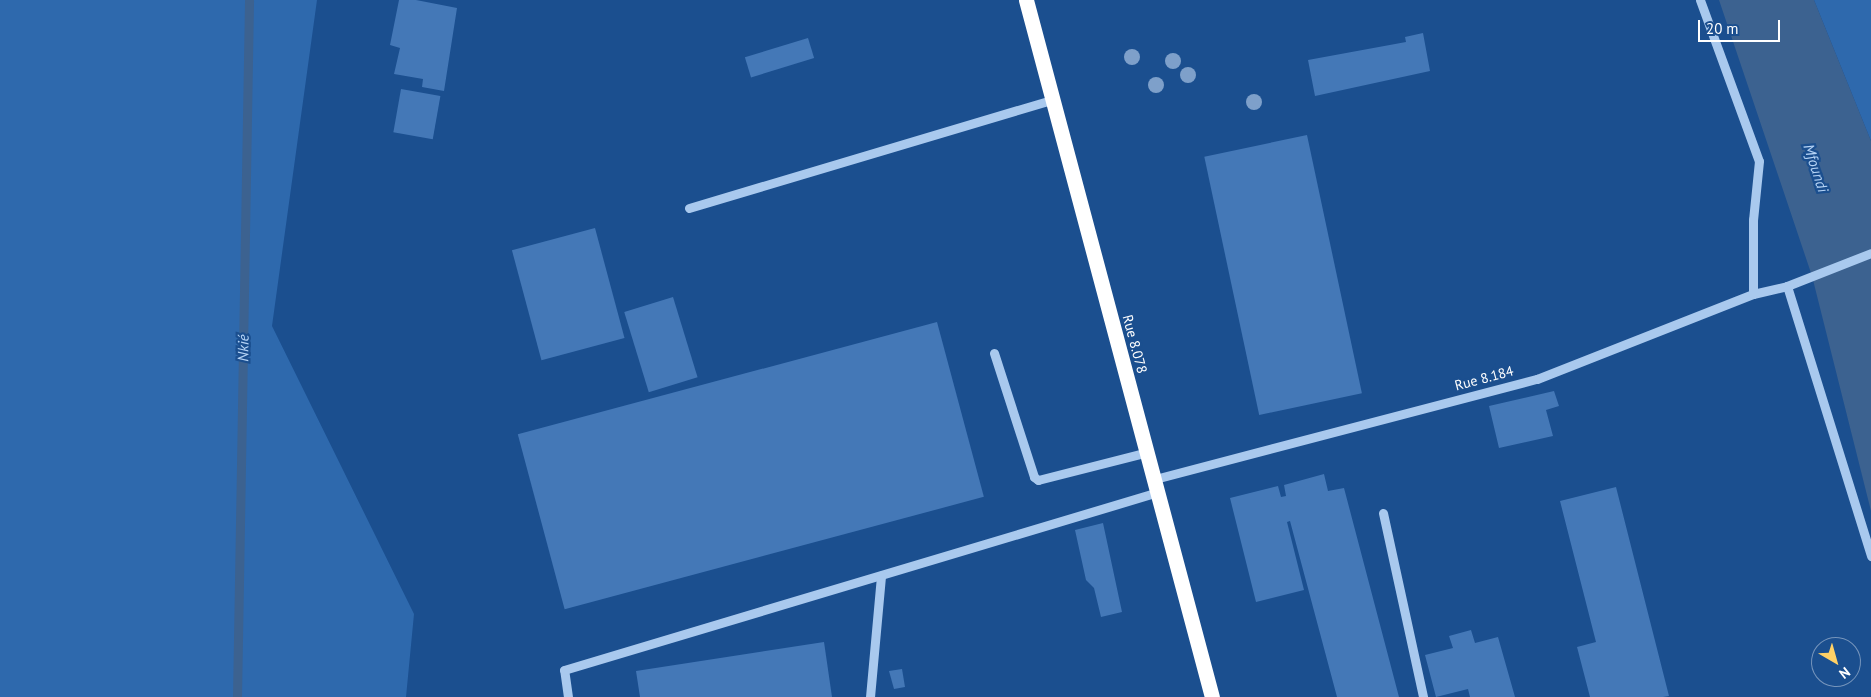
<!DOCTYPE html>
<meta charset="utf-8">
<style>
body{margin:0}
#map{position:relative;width:1871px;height:697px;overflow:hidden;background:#1b4f8f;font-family:"PT Sans",sans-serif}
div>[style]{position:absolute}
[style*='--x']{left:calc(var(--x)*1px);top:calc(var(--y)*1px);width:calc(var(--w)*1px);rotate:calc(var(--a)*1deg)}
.green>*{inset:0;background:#2e69ad}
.water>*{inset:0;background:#3c6290}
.stream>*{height:9px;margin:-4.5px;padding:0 4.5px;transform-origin:4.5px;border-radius:4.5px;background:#3c6290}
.building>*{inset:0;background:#4478b7;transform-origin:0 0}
.minor>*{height:9px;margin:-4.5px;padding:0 4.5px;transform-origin:4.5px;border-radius:4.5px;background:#a9c9ee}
.highway>*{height:15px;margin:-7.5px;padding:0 7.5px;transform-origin:7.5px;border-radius:7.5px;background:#fff}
.trees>*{width:16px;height:16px;margin:-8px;border-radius:50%;background:#7ea0ca}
span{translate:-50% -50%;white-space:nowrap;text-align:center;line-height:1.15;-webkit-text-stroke:4.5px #1b4f8f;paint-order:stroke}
.street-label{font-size:14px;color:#fff}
.water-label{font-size:15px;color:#b5d3f5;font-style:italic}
.north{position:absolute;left:1811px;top:637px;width:50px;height:50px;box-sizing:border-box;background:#1b4f8f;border:1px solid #7695bc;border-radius:50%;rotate:142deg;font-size:14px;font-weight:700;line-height:20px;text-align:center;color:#fff}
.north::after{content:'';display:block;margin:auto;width:18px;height:22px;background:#ffd166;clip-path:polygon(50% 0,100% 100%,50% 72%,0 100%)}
.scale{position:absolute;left:1698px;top:20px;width:82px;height:22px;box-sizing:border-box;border:2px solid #fff;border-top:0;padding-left:6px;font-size:15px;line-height:18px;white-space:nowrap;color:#fff;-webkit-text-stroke:4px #1b4f8f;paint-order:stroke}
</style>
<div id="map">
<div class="green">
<i style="clip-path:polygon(0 0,317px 0,272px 326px,414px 614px,406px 697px,0 697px)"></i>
<i style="clip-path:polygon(1814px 0,1871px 0,1871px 141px)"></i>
</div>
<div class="water">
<i style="clip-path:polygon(1719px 0,1814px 0,1871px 141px,1871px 511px,1812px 276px)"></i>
</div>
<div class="stream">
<i style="--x:237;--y:697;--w:697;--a:-89.01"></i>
</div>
<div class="building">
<i style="clip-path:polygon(399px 0,416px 0,457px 8px,444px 91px,422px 87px,423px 79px,394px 74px,400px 48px,390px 45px)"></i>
<i style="clip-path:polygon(1423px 33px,1430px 71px,1315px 96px,1308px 60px,1406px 42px,1405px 37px)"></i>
<i style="left:808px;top:38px;width:21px;height:66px;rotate:73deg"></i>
<i style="left:401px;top:89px;width:40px;height:44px;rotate:10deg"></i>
<i style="left:1307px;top:135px;width:264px;height:105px;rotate:78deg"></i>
<i style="left:595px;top:228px;width:114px;height:86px;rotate:75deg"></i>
<i style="left:673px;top:297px;width:84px;height:51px;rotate:73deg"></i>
<i style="left:937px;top:322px;width:181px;height:434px;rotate:75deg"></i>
<i style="clip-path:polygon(1554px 391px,1559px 406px,1546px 410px,1553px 436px,1499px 448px,1489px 406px)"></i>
<i style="clip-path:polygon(1324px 474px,1328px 491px,1344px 488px,1399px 697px,1337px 697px,1290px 521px,1287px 522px,1304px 590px,1256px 602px,1230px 498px,1278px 486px,1281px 497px,1286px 496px,1284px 485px)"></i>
<i style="clip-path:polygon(1616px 487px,1669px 696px,1663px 697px,1590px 697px,1577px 647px,1596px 642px,1560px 501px)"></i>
<i style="clip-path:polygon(1103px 523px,1122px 612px,1101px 617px,1094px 588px,1086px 580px,1075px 530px)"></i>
<i style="clip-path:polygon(1471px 630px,1475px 643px,1498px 637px,1515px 697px,1470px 697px,1468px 689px,1436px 697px,1425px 655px,1453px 648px,1449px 636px)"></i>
<i style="clip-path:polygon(824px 642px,832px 697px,640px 697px,636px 671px)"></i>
<i style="clip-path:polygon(902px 669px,905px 687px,894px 689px,889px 671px)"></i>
</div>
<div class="minor">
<i style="--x:1700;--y:0;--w:171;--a:69.9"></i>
<i style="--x:1759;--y:161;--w:59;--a:95.8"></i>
<i style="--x:1753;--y:220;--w:74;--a:90"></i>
<i style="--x:689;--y:208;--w:379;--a:-16.6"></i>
<i style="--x:1787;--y:286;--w:283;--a:72.7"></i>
<i style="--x:994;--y:353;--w:130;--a:72.1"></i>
<i style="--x:1034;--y:477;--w:5;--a:37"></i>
<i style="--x:1038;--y:480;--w:114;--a:-14.3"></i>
<i style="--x:1155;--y:479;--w:395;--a:-14.7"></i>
<i style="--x:1537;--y:379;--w:232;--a:-21.5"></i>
<i style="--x:1753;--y:294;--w:35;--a:-13"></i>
<i style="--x:1787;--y:286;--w:90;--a:-21.4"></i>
<i style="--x:1383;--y:513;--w:188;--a:77.7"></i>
<i style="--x:568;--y:697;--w:27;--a:-98"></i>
<i style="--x:564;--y:670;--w:620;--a:-16.68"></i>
<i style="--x:870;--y:697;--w:122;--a:-84.8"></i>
</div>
<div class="highway">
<i style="--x:1026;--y:0;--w:721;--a:75.06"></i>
</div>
<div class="trees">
<i style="left:1132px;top:57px"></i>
<i style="left:1173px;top:61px"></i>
<i style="left:1188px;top:75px"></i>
<i style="left:1156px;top:85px"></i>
<i style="left:1254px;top:102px"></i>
</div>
<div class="street-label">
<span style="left:1135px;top:344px;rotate:75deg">Rue 8.078</span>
<span style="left:1484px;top:378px;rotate:-15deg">Rue 8.184</span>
</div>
<div class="water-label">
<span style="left:1816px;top:168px;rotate:72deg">Mfoundi</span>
<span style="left:243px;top:348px;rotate:-89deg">Nkié</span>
</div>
<div class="north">N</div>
<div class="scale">20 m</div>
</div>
